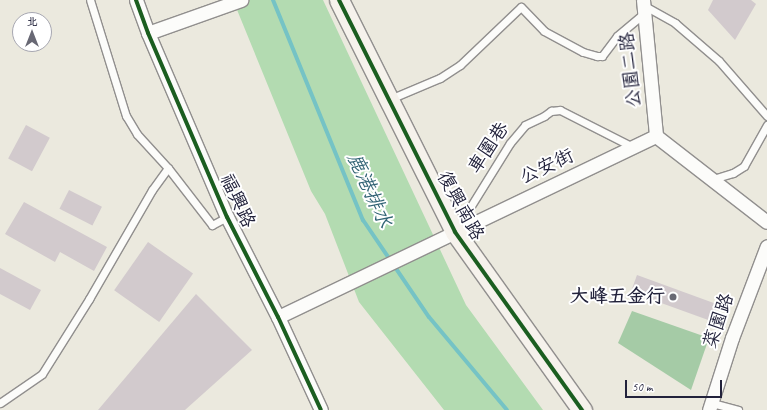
<!DOCTYPE html>
<meta charset="utf-8">
<style>
body{margin:0}
#map{position:relative;width:767px;height:410px;overflow:hidden;background:#ebe9de;font-family:Caveat,"LXGW WenKai TC",sans-serif}
div>[style]{position:absolute}
[style*='--x']{left:calc(var(--x)*1px);top:calc(var(--y)*1px);width:calc(var(--w)*1px);rotate:calc(var(--a)*1deg)}
.green>*{inset:0;background:#b3dbb1}
.forest>*{inset:0;background:#a5cba6}
.stream>*{height:4px;margin:-2px;padding:0 2px;transform-origin:2px;border-radius:2px;background:#75c3c5}
.building>*{inset:0;background:#d2cacd;transform-origin:0 0}
.roads{filter:drop-shadow(1px 0 #918f8e) drop-shadow(-1px 0 #918f8e) drop-shadow(0 1px #918f8e) drop-shadow(0 -1px #918f8e)}
.lane>*{height:7px;margin:-3.5px;padding:0 3.5px;transform-origin:3.5px;border-radius:3.5px;background:#fcfcfa}
.street>*{height:13px;margin:-6.5px;padding:0 6.5px;transform-origin:6.5px;border-radius:6.5px;background:#fcfcfa}
.secondary>*{height:19px;margin:-9.5px;padding:0 9.5px;transform-origin:9.5px;border-radius:9.5px;background:#f6f2ec}
.cycleway>*{height:4px;margin:-2px;padding:0 2px;transform-origin:2px;border-radius:2px;background:#1b5e20}
.dots>*{width:11px;height:11px;translate:-50% -50%;box-sizing:border-box;border:2px solid #fff;border-radius:50%}
span{translate:-50% -50%;white-space:nowrap;text-align:center;line-height:1.15;-webkit-text-stroke:4px #fff;paint-order:stroke}
.street-label{font-size:19px;color:#22223b}
.poi-label{font-size:19px;color:#22223b;font-weight:700}
.right{translate:-100% -50%;text-align:right}
.water-label{font-size:20px;color:#316374;font-style:italic}
.north{position:absolute;left:12px;top:12px;width:40px;height:40px;box-sizing:border-box;background:#fff;border:1px solid #a7a7b1;border-radius:50%;rotate:0deg;font-size:11px;font-weight:700;line-height:16px;text-align:center;color:#22223b}
.north::after{content:'';display:block;margin:auto;width:14px;height:18px;background:#686874;clip-path:polygon(50% 0,100% 100%,50% 72%,0 100%)}
.scale{position:absolute;left:625px;top:380px;width:97px;height:18px;box-sizing:border-box;border:2px solid #22223b;border-top:0;padding-left:5px;font-size:12px;line-height:14px;white-space:nowrap;color:#22223b;-webkit-text-stroke:3px #fff;paint-order:stroke}
</style>
<div id="map">
<div class="green">
<i style="clip-path:polygon(233px 0,323px 0,466px 305px,543px 410px,444px 410px,359px 302px,325px 214px,311px 191px)"></i>
</div>
<div class="forest">
<i style="clip-path:polygon(632px 311px,709px 338px,691px 390px,618px 343px)"></i>
</div>
<div class="stream">
<i style="--x:273;--y:0;--w:238;--a:67.8"></i>
<i style="--x:363;--y:220;--w:117;--a:55.8"></i>
<i style="--x:429;--y:317;--w:121;--a:50"></i>
</div>
<div class="building">
<i style="clip-path:polygon(713px 0,751px 0,756px 4px,735px 40px,708px 10px)"></i>
<i style="left:26px;top:125px;width:27px;height:38px;rotate:28deg"></i>
<i style="left:69px;top:190px;width:37px;height:21px;rotate:27deg"></i>
<i style="clip-path:polygon(24px 202px,107px 247px,94px 271px,60px 252px,55px 262px,5px 234px)"></i>
<i style="left:148px;top:242px;width:55px;height:59px;rotate:35deg"></i>
<i style="clip-path:polygon(0 268px,41px 290px,30px 310px,0 294px)"></i>
<i style="left:637px;top:275px;width:86px;height:18px;rotate:20deg"></i>
<i style="clip-path:polygon(196px 294px,252px 350px,185px 410px,98px 410px)"></i>
</div>
<div class="roads">
<div class="lane">
<i style="--x:643;--y:5;--w:37;--a:29"></i>
<i style="--x:675;--y:23;--w:58;--a:40.8"></i>
<i style="--x:719;--y:61;--w:73;--a:48.9"></i>
<i style="--x:390;--y:99;--w:54;--a:-22.8"></i>
<i style="--x:440;--y:78;--w:24;--a:-33"></i>
<i style="--x:460;--y:65;--w:84;--a:-43.6"></i>
<i style="--x:521;--y:7;--w:33;--a:46"></i>
<i style="--x:544;--y:31;--w:44;--a:28.3"></i>
<i style="--x:583;--y:52;--w:15;--a:16"></i>
<i style="--x:597;--y:56;--w:5;--a:0"></i>
<i style="--x:602;--y:56;--w:25;--a:-53"></i>
<i style="--x:617;--y:36;--w:35;--a:-40"></i>
<i style="--x:168;--y:168;--w:72;--a:52.3"></i>
<i style="--x:212;--y:225;--w:17;--a:-28"></i>
<i style="--x:713;--y:179;--w:21;--a:-17"></i>
<i style="--x:733;--y:173;--w:13;--a:-32"></i>
<i style="--x:744;--y:166;--w:47;--a:-60.7"></i>
<i style="--x:456;--y:230;--w:102;--a:-58.2"></i>
<i style="--x:510;--y:143;--w:23;--a:-50"></i>
<i style="--x:525;--y:125;--w:21;--a:-25"></i>
<i style="--x:544;--y:116;--w:9;--a:-36"></i>
<i style="--x:551;--y:111;--w:9;--a:-6"></i>
<i style="--x:560;--y:110;--w:82;--a:26.9"></i>
<i style="--x:0;--y:403;--w:51;--a:-34.6"></i>
<i style="--x:42;--y:374;--w:89;--a:-57.9"></i>
<i style="--x:89;--y:299;--w:126;--a:-60"></i>
<i style="--x:152;--y:190;--w:27;--a:-54"></i>
<i style="--x:168;--y:168;--w:46;--a:-132.4"></i>
<i style="--x:137;--y:134;--w:21;--a:-121"></i>
<i style="--x:126;--y:116;--w:121;--a:-107.2"></i>
<i style="--x:712;--y:403;--w:27;--a:15"></i>
</div>
<div class="street">
<i style="--x:136;--y:0;--w:35;--a:70"></i>
<i style="--x:148;--y:33;--w:200;--a:66.8"></i>
<i style="--x:227;--y:217;--w:112;--a:63"></i>
<i style="--x:278;--y:317;--w:102;--a:65.2"></i>
<i style="--x:643;--y:0;--w:137;--a:84.5"></i>
<i style="--x:148;--y:33;--w:99;--a:-19.5"></i>
<i style="--x:656;--y:136;--w:140;--a:37.8"></i>
<i style="--x:278;--y:317;--w:419;--a:-25.6"></i>
<i style="--x:709;--y:410;--w:76;--a:-72.3"></i>
<i style="--x:732;--y:338;--w:98;--a:-69.2"></i>
</div>
<div class="secondary">
<i style="--x:339;--y:0;--w:259;--a:63.4"></i>
<i style="--x:455;--y:232;--w:219;--a:54.5"></i>
</div>
</div>
<div class="cycleway">
<i style="--x:136;--y:0;--w:35;--a:70"></i>
<i style="--x:148;--y:33;--w:200;--a:66.8"></i>
<i style="--x:227;--y:217;--w:112;--a:63"></i>
<i style="--x:278;--y:317;--w:102;--a:65.2"></i>
<i style="--x:339;--y:0;--w:259;--a:63.4"></i>
<i style="--x:455;--y:232;--w:219;--a:54.5"></i>
</div>
<div class="dots">
<i style="left:673px;top:297px;background:#686874"></i>
</div>
<div class="street-label">
<span style="left:631px;top:70px;rotate:-96deg">公園二路</span>
<span style="left:489px;top:148px;rotate:-56deg">車圍巷</span>
<span style="left:547px;top:167px;rotate:-25deg">公安街</span>
<span style="left:237px;top:201px;rotate:65deg">福興路</span>
<span style="left:460px;top:206px;rotate:61deg">復興南路</span>
<span style="left:719px;top:321px;rotate:-71deg">菜園路</span>
</div>
<div class="poi-label">
<span class="right" style="left:665px;top:297px">大峰五金行</span>
</div>
<div class="water-label">
<span style="left:370px;top:190px;rotate:65deg">鹿港排水</span>
</div>
<div class="north">北</div>
<div class="scale">50 m</div>
</div>
